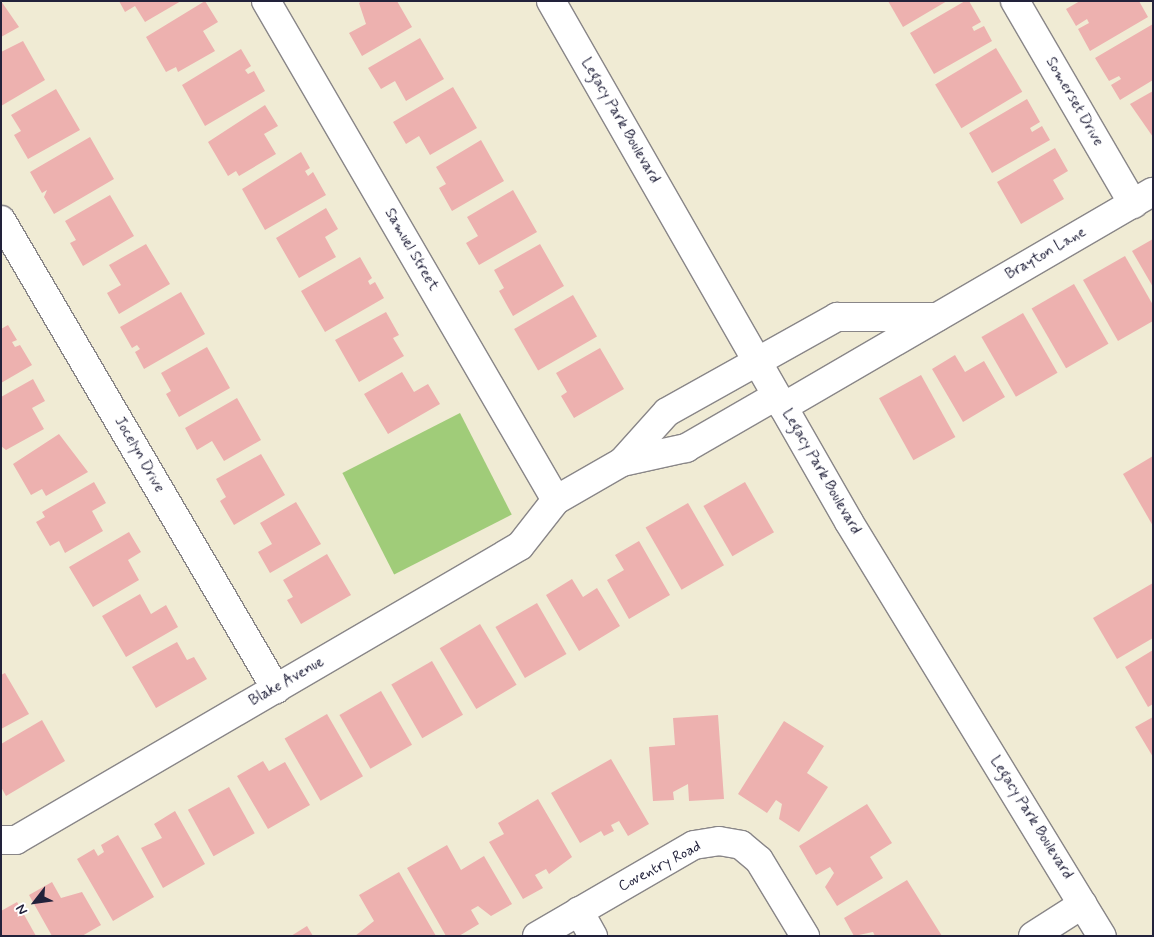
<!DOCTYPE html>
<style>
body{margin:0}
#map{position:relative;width:1154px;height:937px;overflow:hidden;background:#f0ebd4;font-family:Mynerve,sans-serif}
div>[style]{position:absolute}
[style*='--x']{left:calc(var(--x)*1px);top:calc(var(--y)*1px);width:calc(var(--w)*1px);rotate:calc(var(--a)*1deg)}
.green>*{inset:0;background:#a0cc79;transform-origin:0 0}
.building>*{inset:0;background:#edb1af;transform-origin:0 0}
.roads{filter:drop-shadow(1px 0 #898688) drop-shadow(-1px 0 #898688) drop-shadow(0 1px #898688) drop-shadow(0 -1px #898688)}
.minor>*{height:28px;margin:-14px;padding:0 14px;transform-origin:14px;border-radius:14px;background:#fff}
span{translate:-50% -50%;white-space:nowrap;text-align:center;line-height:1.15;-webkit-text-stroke:4px #fff;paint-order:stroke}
.street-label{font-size:15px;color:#22223b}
.frame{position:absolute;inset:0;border:2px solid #22223b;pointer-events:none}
.north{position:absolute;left:10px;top:877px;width:50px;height:50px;-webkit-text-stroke:4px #fff;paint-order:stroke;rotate:240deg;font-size:14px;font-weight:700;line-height:20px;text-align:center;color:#22223b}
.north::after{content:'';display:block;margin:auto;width:18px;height:22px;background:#22223b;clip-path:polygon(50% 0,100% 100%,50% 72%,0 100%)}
</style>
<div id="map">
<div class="green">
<i style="left:460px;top:413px;width:114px;height:132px;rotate:63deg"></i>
</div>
<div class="building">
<i style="clip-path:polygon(1px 1px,19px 27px,1px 37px)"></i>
<i style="clip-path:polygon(119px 1px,181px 1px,145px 22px,135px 6px,125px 12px)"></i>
<i style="clip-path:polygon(205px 1px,218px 22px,203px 31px,215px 51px,178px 72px,176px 67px,166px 72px,146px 37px)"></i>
<i style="clip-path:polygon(362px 1px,397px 1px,412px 27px,362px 56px,349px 33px,366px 24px,359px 3px)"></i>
<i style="clip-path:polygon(888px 1px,947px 1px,903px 27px)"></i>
<i style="clip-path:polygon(965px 1px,969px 1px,981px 22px,972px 27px,974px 31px,984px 26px,992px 41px,934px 74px,910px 33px)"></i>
<i style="clip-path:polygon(1080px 1px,1139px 1px,1148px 17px,1090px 51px,1078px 29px,1089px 23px,1087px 19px,1076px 26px,1066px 9px)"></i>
<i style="clip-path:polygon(1153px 24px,1153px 80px,1120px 100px,1111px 85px,1121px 79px,1119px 76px,1109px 81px,1095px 58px)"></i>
<i style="clip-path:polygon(420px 38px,444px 79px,406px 101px,395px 81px,381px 89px,368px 68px)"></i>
<i style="clip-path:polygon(23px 41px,45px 80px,1px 106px,1px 52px)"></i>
<i style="left:996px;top:48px;width:51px;height:71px;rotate:59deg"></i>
<i style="clip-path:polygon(241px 49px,251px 66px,245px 70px,248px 74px,254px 71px,265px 91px,205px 126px,182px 85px)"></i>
<i style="clip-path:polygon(453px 87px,477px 128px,430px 155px,419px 136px,406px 144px,393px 122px)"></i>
<i style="clip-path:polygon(56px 89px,80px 130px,28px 159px,14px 135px,21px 131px,11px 115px)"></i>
<i style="clip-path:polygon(1153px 91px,1153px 137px,1130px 104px)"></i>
<i style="clip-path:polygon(1027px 99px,1040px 122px,1030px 128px,1032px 132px,1042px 126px,1050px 140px,992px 173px,969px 133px)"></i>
<i style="clip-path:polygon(265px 105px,278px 126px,264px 134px,276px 154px,239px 176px,236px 171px,228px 176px,208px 142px)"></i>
<i style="clip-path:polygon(90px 137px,114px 179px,54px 214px,44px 197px,47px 190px,42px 193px,30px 172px)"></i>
<i style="clip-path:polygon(481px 140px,504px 181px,452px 211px,439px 188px,446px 184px,436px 167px)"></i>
<i style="clip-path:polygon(1055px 148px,1068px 171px,1053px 180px,1064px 199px,1021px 224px,997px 182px)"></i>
<i style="clip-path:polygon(301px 152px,310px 168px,305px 171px,308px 176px,313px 172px,326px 195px,265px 230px,242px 189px)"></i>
<i style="clip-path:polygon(513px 190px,537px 232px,479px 265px,466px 243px,478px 236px,467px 217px)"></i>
<i style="clip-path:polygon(110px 195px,134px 236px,83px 266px,70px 243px,76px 240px,65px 221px)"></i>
<i style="clip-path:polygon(326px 208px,338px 229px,325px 237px,336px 257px,299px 278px,276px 238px)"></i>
<i style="clip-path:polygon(1153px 239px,1153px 287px,1132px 251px)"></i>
<i style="clip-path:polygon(146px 244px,170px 284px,119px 314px,107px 293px,121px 285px,109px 265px)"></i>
<i style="clip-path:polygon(540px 244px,564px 286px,513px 316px,499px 291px,504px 288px,494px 270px)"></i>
<i style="clip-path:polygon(1125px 256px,1153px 305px,1153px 321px,1118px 341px,1083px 280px)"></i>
<i style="clip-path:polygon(360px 257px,372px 278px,368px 281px,370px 285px,375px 282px,384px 298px,325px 332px,301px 291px)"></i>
<i style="left:1074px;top:284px;width:69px;height:49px;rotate:60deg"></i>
<i style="clip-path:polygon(181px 292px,205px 334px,144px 369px,135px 352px,140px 349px,137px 345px,132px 348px,120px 327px)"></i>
<i style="left:573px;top:295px;width:48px;height:68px;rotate:60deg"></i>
<i style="clip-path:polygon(386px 312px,399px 335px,393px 338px,404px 356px,359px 382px,335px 340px)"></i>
<i style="left:1023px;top:313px;width:69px;height:48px;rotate:60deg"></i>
<i style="clip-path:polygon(8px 325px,17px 340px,12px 342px,15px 347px,20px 345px,32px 365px,1px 383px,1px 329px)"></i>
<i style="clip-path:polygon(207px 347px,230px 388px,179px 417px,166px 394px,171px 391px,161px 373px)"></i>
<i style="clip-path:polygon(600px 348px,624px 389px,574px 418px,561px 396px,567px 392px,556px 373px)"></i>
<i style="clip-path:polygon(955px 355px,965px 372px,984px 361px,1005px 397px,963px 422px,932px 369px)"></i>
<i style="clip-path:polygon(402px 372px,414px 392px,428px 384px,440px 404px,388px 434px,364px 394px)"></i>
<i style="left:921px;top:375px;width:71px;height:48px;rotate:61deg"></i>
<i style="clip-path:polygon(33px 379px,45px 401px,32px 408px,44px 429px,6px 450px,1px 446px,1px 397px)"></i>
<i style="clip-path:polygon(237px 398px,261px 440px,224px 461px,212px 441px,197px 450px,185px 428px)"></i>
<i style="clip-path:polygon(59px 434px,88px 472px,46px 496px,42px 489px,31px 495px,13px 464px)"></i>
<i style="clip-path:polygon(261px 454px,285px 495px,234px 525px,220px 501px,226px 497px,216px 479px)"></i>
<i style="clip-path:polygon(1153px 456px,1153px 526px,1123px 474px)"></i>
<i style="clip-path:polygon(94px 482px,106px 503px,92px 511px,103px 531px,65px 553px,59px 541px,50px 546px,36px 522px,45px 517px,42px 512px)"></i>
<i style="left:745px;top:482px;width:58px;height:48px;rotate:60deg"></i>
<i style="clip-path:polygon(296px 502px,321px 544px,270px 573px,258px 552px,272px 544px,260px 523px)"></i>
<i style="left:688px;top:503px;width:72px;height:49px;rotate:60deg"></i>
<i style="clip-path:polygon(129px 532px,141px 552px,128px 560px,139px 580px,93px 607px,69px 567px)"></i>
<i style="clip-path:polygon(639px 541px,670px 595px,629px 619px,607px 580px,624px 570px,615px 555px)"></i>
<i style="clip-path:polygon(327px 554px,351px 595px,301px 624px,287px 600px,293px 597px,283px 580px)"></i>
<i style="clip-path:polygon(572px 579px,583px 597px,597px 588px,620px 626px,579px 651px,546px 595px)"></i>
<i style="clip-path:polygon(1153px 583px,1153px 638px,1117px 659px,1093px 618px)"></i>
<i style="clip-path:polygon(140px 594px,151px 614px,166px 605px,178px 627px,126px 657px,102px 616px)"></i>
<i style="left:537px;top:603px;width:59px;height:48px;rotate:60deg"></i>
<i style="left:480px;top:624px;width:71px;height:47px;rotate:59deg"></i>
<i style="clip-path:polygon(177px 642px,187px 660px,194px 657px,207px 679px,156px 708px,132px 667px)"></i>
<i style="clip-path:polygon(1153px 650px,1153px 704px,1148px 707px,1125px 667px)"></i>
<i style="left:432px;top:661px;width:62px;height:47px;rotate:60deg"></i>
<i style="clip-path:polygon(5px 673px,29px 714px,1px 729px,1px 675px)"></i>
<i style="left:381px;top:691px;width:62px;height:48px;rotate:60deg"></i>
<i style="left:327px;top:714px;width:72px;height:49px;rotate:60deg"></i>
<i style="clip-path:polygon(718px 715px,724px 799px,689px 801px,688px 784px,673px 792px,674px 800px,653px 801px,649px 747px,675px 745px,673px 718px)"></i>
<i style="clip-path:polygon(1153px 717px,1153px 757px,1135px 727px)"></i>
<i style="clip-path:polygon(42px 720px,65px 761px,6px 796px,1px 787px,1px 744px)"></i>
<i style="clip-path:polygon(784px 721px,824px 746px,807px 773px,828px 787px,799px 832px,779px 819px,782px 804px,776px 800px,767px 813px,738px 794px)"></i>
<i style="clip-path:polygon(611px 759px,649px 824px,628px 836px,619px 821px,611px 825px,614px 831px,604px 836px,601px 831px,580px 843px,551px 793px)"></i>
<i style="clip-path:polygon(263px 761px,269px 771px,285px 762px,310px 805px,268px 829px,237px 776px)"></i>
<i style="left:229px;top:787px;width:53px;height:47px;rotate:61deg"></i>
<i style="clip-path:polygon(538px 799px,572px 857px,549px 874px,546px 869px,535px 875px,543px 888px,523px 899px,489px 842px,504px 834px,498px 823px)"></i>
<i style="clip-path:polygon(867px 804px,892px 843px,870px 857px,883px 878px,837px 906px,825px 887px,834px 873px,830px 867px,816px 875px,799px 846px)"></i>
<i style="clip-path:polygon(175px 811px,205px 864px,163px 888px,141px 848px,162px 838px,154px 824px)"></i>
<i style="clip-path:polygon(118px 835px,154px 897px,113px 921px,77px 859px,94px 849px,98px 856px,104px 852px,101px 845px)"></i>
<i style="clip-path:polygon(447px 845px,461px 870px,484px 856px,512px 904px,491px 916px,478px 906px,471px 910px,479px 924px,459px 936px,446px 936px,407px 868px)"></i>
<i style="clip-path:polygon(399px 872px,436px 936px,355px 936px,374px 921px,359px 895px)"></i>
<i style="clip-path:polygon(907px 880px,942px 936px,875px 936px,873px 932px,854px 936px,844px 918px)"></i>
<i style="clip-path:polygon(52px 882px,61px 898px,82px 892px,101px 925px,82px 936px,52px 936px,29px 895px)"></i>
<i style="clip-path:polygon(17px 902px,36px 936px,1px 936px,1px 911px)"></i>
<i style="clip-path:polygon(307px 926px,313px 936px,291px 936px)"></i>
</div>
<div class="roads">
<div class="minor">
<i style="--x:266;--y:1;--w:577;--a:59.84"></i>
<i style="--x:551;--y:1;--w:600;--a:60.23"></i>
<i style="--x:849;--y:522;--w:485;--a:58.6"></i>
<i style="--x:1015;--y:1;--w:235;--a:59.8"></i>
<i style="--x:1;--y:220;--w:544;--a:59.61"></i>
<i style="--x:783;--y:407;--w:428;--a:-30.2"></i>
<i style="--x:622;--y:462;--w:67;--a:-48"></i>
<i style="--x:667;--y:412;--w:195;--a:-29.2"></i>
<i style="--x:837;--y:317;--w:100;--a:0"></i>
<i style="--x:1;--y:840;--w:15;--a:0"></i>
<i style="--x:16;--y:840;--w:583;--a:-30.26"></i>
<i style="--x:520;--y:546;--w:58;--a:-52"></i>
<i style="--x:556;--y:500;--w:76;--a:-29.9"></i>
<i style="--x:622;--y:462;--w:66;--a:-12.3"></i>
<i style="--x:686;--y:448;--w:104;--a:-30"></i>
<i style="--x:579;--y:911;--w:29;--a:61"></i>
<i style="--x:537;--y:936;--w:181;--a:-30.1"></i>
<i style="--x:694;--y:845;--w:25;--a:-9"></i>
<i style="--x:719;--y:841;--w:22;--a:10"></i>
<i style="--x:741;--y:845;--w:23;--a:40"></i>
<i style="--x:759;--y:860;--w:89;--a:58.8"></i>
<i style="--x:1033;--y:936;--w:59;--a:-32.6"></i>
</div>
</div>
<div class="street-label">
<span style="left:1074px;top:102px;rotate:60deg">Somerset Drive</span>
<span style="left:620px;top:121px;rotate:60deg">Legacy Park Boulevard</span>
<span style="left:411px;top:250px;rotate:60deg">Samuel Street</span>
<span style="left:1046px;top:254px;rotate:-30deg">Brayton Lane</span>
<span style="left:139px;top:455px;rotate:60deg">Jocelyn Drive</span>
<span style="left:821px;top:472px;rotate:60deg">Legacy Park Boulevard</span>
<span style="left:287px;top:682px;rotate:-30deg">Blake Avenue</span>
<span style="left:1031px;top:818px;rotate:58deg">Legacy Park Boulevard</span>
<span style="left:660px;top:867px;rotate:-28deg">Coventry Road</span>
</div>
<div class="frame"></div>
<div class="north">N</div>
</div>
